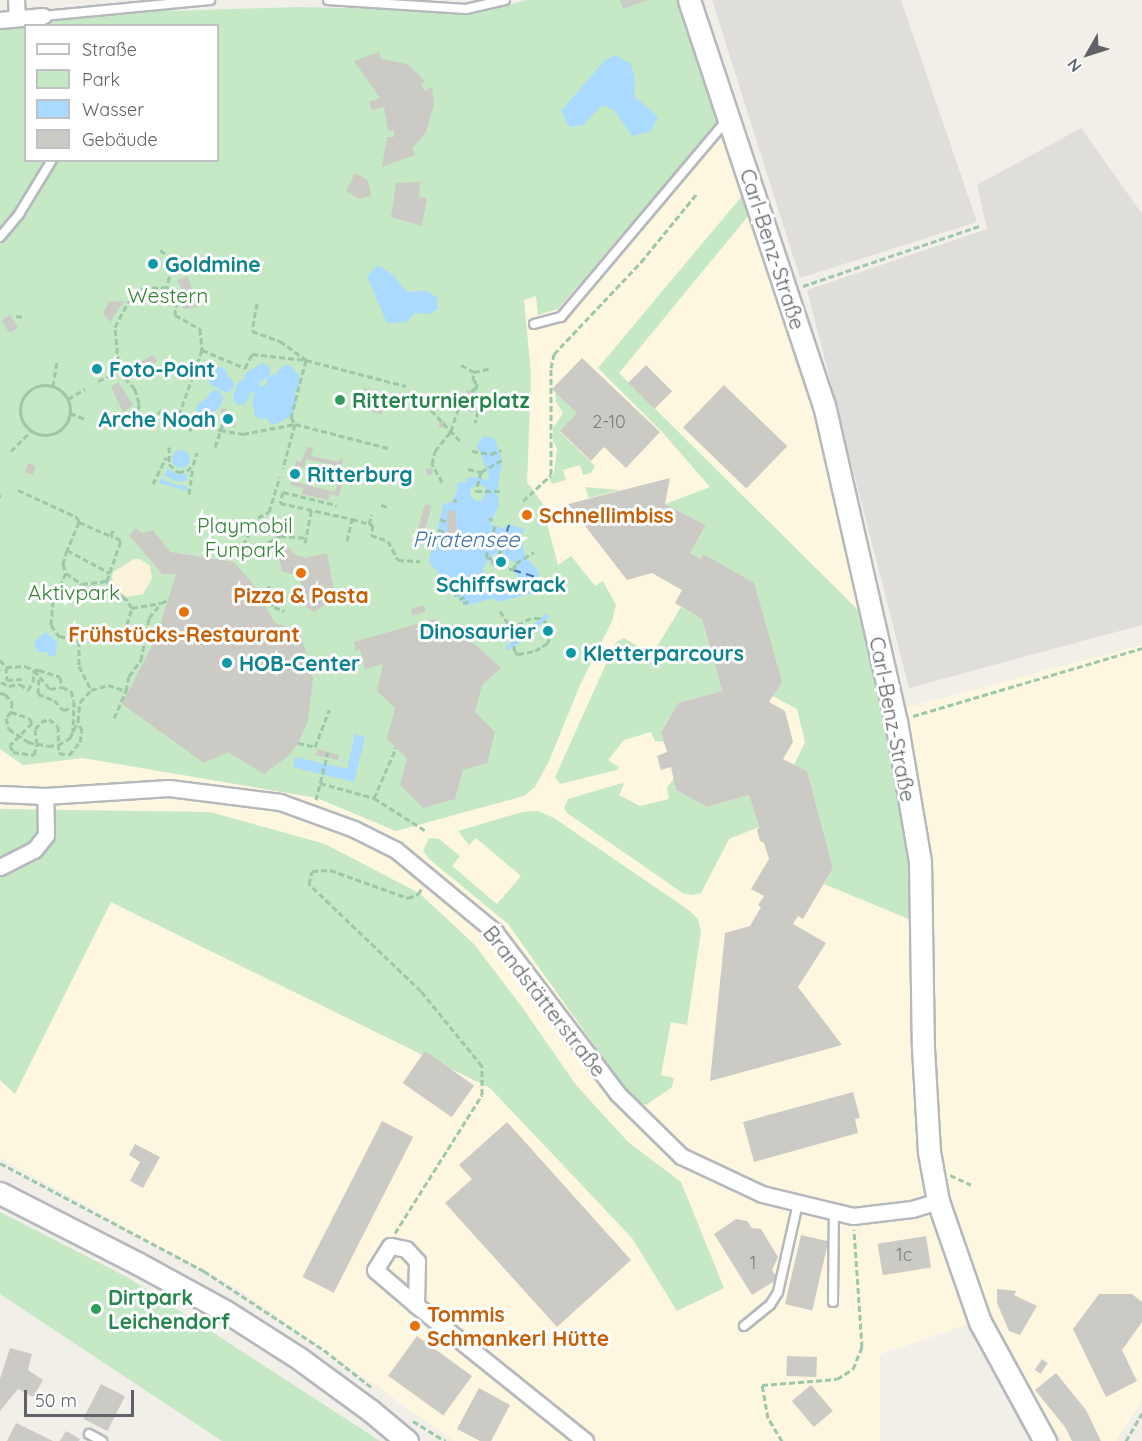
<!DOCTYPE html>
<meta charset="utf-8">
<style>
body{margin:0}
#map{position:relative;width:1142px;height:1441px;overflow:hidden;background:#f1efe8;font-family:Quicksand,sans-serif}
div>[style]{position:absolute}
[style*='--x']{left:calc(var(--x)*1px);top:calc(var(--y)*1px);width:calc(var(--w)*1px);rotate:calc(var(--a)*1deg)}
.commercial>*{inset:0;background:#fef7e0}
.industrial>*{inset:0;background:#e0deda}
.green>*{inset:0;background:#c5e8c5}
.sand>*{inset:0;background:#fbf3d9}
.water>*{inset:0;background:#aadaff}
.round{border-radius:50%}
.stream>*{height:4.5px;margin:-2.25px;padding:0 2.25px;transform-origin:2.25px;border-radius:2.25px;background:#aadaff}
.canal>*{height:15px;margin:-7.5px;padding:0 7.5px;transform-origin:7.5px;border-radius:7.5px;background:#aadaff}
.ferry>*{height:1.5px;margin-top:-0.75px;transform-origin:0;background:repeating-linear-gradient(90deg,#4174aa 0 8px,transparent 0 14px)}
.building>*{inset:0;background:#cccac5;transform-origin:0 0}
.path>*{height:3px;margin-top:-1.5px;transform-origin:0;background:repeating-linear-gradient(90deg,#9cc7a9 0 6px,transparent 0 9px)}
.path>.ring{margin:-1.5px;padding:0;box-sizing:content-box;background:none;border:3px solid #9cc7a9;border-radius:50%}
.roads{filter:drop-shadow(2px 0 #b5b8bc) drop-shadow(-2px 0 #b5b8bc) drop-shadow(0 2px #b5b8bc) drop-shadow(0 -2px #b5b8bc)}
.lane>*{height:8px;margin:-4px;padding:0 4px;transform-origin:4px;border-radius:4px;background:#fff}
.street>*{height:15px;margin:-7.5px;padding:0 7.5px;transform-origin:7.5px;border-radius:7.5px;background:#fff}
.secondary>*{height:21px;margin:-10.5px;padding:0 10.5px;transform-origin:10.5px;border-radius:10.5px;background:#fff}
.dots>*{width:16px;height:16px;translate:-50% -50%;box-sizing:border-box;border:3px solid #fff;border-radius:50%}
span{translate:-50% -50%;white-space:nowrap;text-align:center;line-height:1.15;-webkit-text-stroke:6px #fff;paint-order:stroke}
.number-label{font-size:18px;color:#7a7d7f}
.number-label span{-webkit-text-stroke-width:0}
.street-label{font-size:21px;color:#5f6368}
.culture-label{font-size:21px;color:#0d838f;font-weight:700}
.left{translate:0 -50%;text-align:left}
.right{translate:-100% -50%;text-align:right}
.park-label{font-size:21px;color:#348238}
.leisure-label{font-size:21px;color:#27864d;font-weight:700}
.food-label{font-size:21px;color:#c56008;font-weight:700}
.water-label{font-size:22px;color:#4174aa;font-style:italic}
.legend{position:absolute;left:24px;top:24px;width:195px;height:138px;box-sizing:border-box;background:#fff;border:2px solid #bfc1c3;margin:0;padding:8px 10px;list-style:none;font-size:18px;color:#5f6368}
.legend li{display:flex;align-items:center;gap:12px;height:30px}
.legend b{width:30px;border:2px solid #bfc1c3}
.north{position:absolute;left:1058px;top:24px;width:60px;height:60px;-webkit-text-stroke:4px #fff;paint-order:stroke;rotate:231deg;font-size:16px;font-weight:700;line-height:24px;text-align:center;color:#5f6368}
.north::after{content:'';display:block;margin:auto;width:21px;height:27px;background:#5f6368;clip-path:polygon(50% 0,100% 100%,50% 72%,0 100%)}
.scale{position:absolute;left:24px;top:1390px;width:110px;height:27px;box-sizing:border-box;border:3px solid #5f6368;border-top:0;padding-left:8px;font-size:18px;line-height:21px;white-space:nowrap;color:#5f6368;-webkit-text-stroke:4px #fff;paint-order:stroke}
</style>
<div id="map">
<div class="commercial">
<i style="clip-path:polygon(724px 115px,816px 407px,890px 712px,1142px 645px,1142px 1401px,1116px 1441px,1062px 1441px,987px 1318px,880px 1354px,880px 1441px,454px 1441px,240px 1290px,0 1158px,0 1080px,15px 1093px,110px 902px,490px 1088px,632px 1238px,677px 1311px,681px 1182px,628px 1142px,576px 1085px,522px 1007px,210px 812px,0 809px,0 749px,23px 765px,83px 758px,317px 798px,396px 831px,549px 761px,580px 685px,612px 621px,616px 605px,603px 582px,596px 587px,571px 556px,558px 566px,547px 524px,553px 518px,527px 482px,531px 375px,524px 300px,536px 296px,558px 309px)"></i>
</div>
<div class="industrial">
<i style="clip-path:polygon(712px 0,901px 0,977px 222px,800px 278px)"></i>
<i style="clip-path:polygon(1081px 128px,1142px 214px,1142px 625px,909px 688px,807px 290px,987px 229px,977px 185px)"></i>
</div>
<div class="green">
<i style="clip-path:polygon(178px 0,173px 11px,297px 7px,488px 11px,527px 0,682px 0,724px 115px,558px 309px,538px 315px,536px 296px,524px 300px,531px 375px,527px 482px,553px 518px,547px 524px,558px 565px,571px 556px,595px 586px,603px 581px,616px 605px,612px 621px,580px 685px,549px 761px,535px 787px,524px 796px,396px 831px,317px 798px,83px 758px,23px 765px,0 749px,0 29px,25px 26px,26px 160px,218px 160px,218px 26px,51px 25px,52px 9px)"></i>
<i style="clip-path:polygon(742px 196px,749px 215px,619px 373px,860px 612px,894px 752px,907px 846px,911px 920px,824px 884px,833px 868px,807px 771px,794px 765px,805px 742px,797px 709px,773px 696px,781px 682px,703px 555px,701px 559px,690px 553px,706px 525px,665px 504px,710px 487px,663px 433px,598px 368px)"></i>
<i style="clip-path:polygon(555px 391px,577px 413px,560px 432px,595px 466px,591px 473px,583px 475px,580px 465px,563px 470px,566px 480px,552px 484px,549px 479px,554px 474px,557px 448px,553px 441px,553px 428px,563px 413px,556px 402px)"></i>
<i style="clip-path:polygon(585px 487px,620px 490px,589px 498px)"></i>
<i style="clip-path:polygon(681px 607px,702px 619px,722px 691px,678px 703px,661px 731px,664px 742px,655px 741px,651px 732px,624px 740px,608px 760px,619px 767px,617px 770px,560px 784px,555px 777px,616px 642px,624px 638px,652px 655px)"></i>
<i style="clip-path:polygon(674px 778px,676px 790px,707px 807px,749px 795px,759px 827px,729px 839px,701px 893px,693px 895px,684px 894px,567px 813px,564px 808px,568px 799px,622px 783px,624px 784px,619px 795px,640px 806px,669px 799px,667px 788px)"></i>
<i style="clip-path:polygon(0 809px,210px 812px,325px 844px,419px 893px,474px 944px,522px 1007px,576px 1085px,628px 1142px,681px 1182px,724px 1288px,677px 1311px,632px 1238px,490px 1088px,111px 902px,15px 1094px,0 1080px)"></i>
<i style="clip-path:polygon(538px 811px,554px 818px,690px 911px,698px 919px,701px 931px,687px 1025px,671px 1022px,661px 1075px,674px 1078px,672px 1087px,646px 1105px,636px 1102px,624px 1087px,508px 924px,428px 858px,423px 850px,429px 838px,439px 839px,460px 856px,452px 866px,497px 904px,521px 876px,476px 838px,469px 845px,458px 831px,522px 812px)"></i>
<i style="clip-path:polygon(0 1212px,127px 1277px,380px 1441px,222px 1441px,0 1294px)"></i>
</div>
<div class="sand">
<i style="clip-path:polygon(134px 559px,140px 559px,150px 566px,152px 578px,143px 594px,127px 597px,116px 589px,112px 577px,113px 572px)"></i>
</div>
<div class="water">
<i style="clip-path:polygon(616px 55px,631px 64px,635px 79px,634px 96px,658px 117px,651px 131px,632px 136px,614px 110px,602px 105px,583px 125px,569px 127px,561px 111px,605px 60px)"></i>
<i style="clip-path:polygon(378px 265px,393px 275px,407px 292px,426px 291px,437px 297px,438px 308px,430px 314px,415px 313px,406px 322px,387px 323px,367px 276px)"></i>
<i style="clip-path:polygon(evenodd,483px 436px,494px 438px,502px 460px,497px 492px,499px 505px,490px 524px,504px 529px,507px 524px,524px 529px,522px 539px,525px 557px,538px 570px,542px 591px,498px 602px,493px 598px,466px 606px,444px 584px,442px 577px,429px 562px,432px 548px,437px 546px,435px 541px,443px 504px,452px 502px,457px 491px,457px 483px,466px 482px,467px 478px,479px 477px,488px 480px,489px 475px,477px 445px,483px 436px,477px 484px,484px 486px,487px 491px,481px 501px,475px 501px,470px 495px,471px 488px,477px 484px,483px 436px,501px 544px,504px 545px,501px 555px,516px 563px,513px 570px,518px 575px,510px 585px,498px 586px,482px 569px,488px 560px,491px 561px,493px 554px,497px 554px,501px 544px)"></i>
<i class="round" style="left:172px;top:450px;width:18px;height:18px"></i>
<i style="clip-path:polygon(168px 469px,177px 474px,187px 474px,187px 481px,175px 481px,164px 475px)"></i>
<i style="clip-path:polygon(161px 478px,175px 485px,187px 486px,188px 491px,159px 483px)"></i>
<i style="clip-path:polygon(45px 632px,57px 642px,56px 655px,51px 657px,46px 652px,38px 652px,34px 642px)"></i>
<i style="clip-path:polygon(355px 734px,365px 737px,354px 782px,293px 767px,296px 757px,347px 769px)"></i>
</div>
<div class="stream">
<i style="--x:533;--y:627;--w:17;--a:-40"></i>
<i style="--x:508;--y:647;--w:11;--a:-34"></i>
</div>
<div class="canal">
<i style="--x:210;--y:372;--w:9;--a:13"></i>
<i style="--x:219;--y:374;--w:6;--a:121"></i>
<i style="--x:216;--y:379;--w:11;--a:27"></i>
<i style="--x:240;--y:397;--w:9;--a:-72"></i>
<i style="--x:243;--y:388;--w:9;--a:-27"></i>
<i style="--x:251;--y:384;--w:7;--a:-82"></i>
<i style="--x:252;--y:377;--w:12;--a:-31"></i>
<i style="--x:259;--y:402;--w:9;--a:-72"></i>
<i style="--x:262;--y:393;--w:8;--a:-7"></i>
<i style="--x:270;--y:392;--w:10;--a:-73"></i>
<i style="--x:273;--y:382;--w:5;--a:0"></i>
<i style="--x:278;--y:382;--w:13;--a:-51"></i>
<i style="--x:203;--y:409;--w:12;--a:-35"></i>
<i style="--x:213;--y:402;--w:5;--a:-68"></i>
<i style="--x:261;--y:411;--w:8;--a:-14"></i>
<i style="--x:269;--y:409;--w:9;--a:-77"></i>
<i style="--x:271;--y:400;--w:8;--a:-14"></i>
<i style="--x:279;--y:398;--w:9;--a:-69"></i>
<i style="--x:282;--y:390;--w:9;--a:-27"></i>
<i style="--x:290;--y:386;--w:8;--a:-76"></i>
<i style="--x:274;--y:416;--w:13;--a:-29"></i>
<i style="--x:285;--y:410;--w:8;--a:-97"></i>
<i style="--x:284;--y:402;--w:6;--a:-31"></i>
</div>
<div class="ferry">
<i style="--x:502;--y:545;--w:21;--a:-71"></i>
<i style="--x:513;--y:570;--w:28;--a:17"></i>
</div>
<div class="building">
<i style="clip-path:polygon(620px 0,648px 0,623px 9px)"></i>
<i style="clip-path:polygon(379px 52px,381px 59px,407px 64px,416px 72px,425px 82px,421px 84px,425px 91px,432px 87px,434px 104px,426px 132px,412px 149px,415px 155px,382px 167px,387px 137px,394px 137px,394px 130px,388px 131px,384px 107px,372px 110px,369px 102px,380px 98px,354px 61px)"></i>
<i style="clip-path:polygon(355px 173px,368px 180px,371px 196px,359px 199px,346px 191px)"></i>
<i style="clip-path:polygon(420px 182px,419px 197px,427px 198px,422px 226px,391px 217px,396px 183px)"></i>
<i style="left:153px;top:256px;width:13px;height:11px;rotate:45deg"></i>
<i style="clip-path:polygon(188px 276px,197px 307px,183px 309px,182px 298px,186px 298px,177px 280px)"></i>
<i style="clip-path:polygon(124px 301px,110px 322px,103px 313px,109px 302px)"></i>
<i style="left:10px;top:315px;width:15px;height:10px;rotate:58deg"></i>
<i style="left:153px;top:355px;width:8px;height:14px;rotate:60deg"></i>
<i style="clip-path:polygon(582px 358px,660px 432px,626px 468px,604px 447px,591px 461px,560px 431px,577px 413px,552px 389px)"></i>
<i style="left:646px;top:365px;width:37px;height:25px;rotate:45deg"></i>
<i style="clip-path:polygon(118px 382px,133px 405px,123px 412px,111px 387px)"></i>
<i style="left:724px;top:385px;width:88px;height:59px;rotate:44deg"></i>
<i style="left:364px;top:388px;width:24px;height:21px;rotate:15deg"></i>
<i style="left:467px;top:390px;width:10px;height:16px;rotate:11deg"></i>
<i style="clip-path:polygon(221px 408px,228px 410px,236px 421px,235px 428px,221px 417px)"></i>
<i class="round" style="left:438.5px;top:420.5px;width:7px;height:7px"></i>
<i style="clip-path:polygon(evenodd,307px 447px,313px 448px,311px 456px,339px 462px,340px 458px,343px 459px,341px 468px,349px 470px,338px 496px,330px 494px,328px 500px,302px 494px,303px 488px,290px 485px,296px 461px,301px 462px,307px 447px,306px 459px,337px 466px,336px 471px,344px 473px,343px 479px,339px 478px,335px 492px,295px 482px,299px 466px,304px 468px,306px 459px)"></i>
<i style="clip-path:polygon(28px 463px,35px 466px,33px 475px,25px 472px)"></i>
<i class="round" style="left:425.5px;top:467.5px;width:7px;height:7px"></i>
<i style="clip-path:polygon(670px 478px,665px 504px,706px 525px,690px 553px,701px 559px,703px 554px,754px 583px,782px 682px,769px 702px,785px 711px,793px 742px,783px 759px,807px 771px,833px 868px,803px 919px,798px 916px,793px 924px,826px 943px,798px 987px,842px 1045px,710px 1081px,725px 933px,750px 926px,761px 907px,758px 905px,764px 896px,751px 889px,769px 859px,764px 843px,760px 841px,757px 830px,759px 827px,749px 795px,707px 807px,676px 790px,671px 767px,661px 770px,657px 756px,667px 752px,661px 732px,678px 703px,722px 691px,702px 619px,675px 603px,682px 590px,652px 573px,627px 580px,568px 504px)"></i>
<i style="left:425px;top:504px;width:7px;height:40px;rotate:16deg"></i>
<i style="clip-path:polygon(447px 511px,456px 511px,457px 537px,453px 541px,453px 546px,448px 538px)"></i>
<i style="clip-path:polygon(136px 528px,142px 533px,153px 530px,170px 552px,234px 562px,252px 583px,275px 623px,300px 631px,313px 678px,308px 721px,297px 745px,288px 756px,264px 774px,228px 752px,204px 763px,122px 704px,156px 638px,176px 574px,162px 574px,129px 535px)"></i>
<i style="clip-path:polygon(285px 544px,294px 554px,305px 558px,327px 553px,335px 598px,314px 612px,300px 603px,304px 592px,298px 576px,282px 571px,279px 557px)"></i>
<i style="left:424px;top:605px;width:7px;height:14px;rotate:74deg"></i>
<i style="clip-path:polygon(434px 619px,477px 646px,501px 668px,482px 685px,475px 712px,495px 732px,487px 763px,463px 770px,455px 799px,423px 808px,400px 785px,407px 758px,387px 739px,395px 708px,377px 691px,383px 664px,365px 669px,360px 649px,356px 651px,354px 642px)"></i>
<i style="clip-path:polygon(317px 749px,339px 755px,338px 760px,316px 755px)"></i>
<i style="left:425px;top:1051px;width:60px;height:39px;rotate:35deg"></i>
<i style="clip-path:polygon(853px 1092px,860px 1118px,855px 1119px,858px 1133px,754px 1162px,743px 1122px)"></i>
<i style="left:382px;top:1121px;width:35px;height:175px;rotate:27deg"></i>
<i style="clip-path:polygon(507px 1122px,631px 1260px,557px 1327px,445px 1203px,472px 1179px,459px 1165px)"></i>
<i style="clip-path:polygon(135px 1144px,160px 1157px,143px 1188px,130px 1181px,140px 1162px,129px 1155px)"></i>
<i style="clip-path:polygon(736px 1219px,747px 1221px,752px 1228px,761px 1229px,778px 1257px,772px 1270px,778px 1279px,752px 1295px,714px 1234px)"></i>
<i style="left:801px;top:1235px;width:28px;height:71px;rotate:13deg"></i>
<i style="left:926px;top:1236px;width:32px;height:49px;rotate:81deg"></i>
<i style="clip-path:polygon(997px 1289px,1016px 1291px,1014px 1295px,1037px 1306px,1020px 1335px,1009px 1331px,997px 1303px)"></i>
<i style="clip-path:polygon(1099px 1294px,1132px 1294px,1142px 1302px,1142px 1322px,1122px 1350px,1137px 1381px,1106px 1397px,1073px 1329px)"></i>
<i style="left:417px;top:1336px;width:68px;height:49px;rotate:36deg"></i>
<i style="clip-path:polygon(10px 1348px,32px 1354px,28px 1370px,43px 1380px,33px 1397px,18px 1389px,0 1411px,0 1379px)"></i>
<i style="left:787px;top:1356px;width:30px;height:20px;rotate:2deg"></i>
<i style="left:1042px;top:1359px;width:7px;height:13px;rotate:34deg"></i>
<i style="clip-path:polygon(1056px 1373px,1086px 1410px,1101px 1441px,1072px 1441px,1065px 1427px,1035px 1390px)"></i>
<i style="left:101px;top:1384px;width:27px;height:39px;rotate:27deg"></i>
<i style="left:811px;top:1385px;width:34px;height:25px;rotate:50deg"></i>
<i style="clip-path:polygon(479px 1388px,510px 1405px,491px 1441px,480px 1441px,457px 1429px)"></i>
<i style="clip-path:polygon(16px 1423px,53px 1441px,7px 1441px)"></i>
<i style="clip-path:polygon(66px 1431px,80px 1439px,79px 1441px,60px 1441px)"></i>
</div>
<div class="path">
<i style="--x:160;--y:250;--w:16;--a:35"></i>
<i style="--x:173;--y:259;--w:29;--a:102"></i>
<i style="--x:803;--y:286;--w:189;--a:-18.8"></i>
<i style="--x:257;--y:303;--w:28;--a:100"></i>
<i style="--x:252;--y:331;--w:30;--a:20"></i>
<i style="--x:280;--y:341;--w:32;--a:36"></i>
<i style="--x:306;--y:360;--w:103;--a:14.6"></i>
<i style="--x:16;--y:316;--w:9;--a:6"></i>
<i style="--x:461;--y:365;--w:15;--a:28"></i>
<i style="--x:474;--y:372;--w:18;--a:-13"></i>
<i style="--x:98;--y:381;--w:23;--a:-25"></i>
<i class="ring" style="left:20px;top:385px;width:47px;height:47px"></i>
<i style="--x:53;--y:386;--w:24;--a:-81"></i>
<i style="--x:428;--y:395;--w:15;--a:79"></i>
<i style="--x:431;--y:410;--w:45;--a:46.8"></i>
<i style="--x:68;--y:399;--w:20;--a:-30"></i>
<i style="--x:468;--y:409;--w:21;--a:-76"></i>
<i style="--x:473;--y:389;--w:3;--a:0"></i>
<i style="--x:476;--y:389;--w:7;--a:-82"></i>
<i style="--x:477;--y:382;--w:4;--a:-166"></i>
<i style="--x:473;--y:381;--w:9;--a:-84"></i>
<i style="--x:70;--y:413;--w:18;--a:22"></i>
<i style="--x:179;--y:415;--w:15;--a:20"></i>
<i style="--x:137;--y:418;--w:15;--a:-82"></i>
<i style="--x:139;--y:403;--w:15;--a:-106"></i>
<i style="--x:135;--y:389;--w:24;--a:-132"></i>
<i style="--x:119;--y:371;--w:44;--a:-95.2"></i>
<i style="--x:115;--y:327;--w:27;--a:-62"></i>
<i style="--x:128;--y:303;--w:21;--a:-45"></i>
<i style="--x:143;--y:288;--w:24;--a:-2"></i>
<i style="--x:167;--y:287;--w:17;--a:57"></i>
<i style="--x:176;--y:301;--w:14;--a:94"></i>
<i style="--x:175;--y:315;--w:29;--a:29"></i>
<i style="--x:200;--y:329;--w:21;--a:85"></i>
<i style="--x:151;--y:420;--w:15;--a:-42"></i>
<i style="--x:162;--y:410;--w:18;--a:16"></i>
<i style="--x:179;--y:415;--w:69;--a:-70.5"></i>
<i style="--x:202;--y:350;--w:47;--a:22.7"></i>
<i style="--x:245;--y:368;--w:16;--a:-63"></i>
<i style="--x:252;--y:354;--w:54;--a:6.3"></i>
<i style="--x:306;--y:360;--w:59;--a:104.7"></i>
<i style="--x:291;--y:417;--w:8;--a:60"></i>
<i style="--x:295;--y:424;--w:46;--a:105.3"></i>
<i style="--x:190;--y:431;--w:11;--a:-75"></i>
<i style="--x:193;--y:420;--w:29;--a:20"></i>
<i style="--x:220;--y:430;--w:23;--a:10"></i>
<i style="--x:243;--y:434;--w:53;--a:-10.9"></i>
<i style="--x:295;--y:424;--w:96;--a:14.5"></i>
<i style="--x:169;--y:447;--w:17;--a:90"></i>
<i style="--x:169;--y:464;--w:12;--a:42"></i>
<i style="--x:178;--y:472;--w:9;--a:-6"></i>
<i style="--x:187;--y:471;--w:8;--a:-45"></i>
<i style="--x:193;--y:465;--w:13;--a:-72"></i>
<i style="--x:215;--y:447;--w:28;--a:-71"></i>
<i style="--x:11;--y:451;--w:28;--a:-45"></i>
<i style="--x:472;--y:451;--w:19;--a:9"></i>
<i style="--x:491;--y:454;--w:11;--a:-22"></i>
<i style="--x:468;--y:469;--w:13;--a:13"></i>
<i style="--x:481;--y:472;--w:24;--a:-30"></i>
<i style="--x:481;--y:472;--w:20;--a:105"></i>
<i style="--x:476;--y:491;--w:26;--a:0"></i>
<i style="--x:293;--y:475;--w:4;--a:14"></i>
<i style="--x:343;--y:476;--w:4;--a:14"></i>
<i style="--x:442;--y:482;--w:21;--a:-119"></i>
<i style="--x:432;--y:464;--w:13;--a:-77"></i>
<i style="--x:435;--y:451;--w:26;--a:-51"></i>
<i style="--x:451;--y:431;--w:26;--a:-72"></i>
<i style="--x:459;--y:406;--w:20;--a:15"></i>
<i style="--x:478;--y:411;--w:12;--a:104"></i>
<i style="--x:153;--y:484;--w:30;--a:-64"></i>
<i style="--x:18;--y:490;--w:65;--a:24.6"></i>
<i style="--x:77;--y:517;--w:5;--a:68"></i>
<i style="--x:79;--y:522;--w:35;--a:24"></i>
<i style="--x:111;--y:536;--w:6;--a:-72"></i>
<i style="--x:283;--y:492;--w:11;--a:105"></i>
<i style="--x:280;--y:503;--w:74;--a:12.5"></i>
<i style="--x:283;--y:492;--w:55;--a:13.8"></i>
<i style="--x:189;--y:494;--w:27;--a:-82"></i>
<i style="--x:0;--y:496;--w:1;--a:0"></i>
<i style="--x:453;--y:500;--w:4;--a:14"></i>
<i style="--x:523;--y:501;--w:38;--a:-43"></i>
<i style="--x:551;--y:475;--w:107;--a:-90"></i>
<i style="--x:551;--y:368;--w:14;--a:-78"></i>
<i style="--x:554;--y:354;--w:127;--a:-46.6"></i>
<i style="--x:641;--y:262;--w:90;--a:-50.8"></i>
<i style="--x:381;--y:505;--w:7;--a:16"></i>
<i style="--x:489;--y:518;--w:4;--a:34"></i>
<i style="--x:440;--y:519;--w:8;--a:23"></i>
<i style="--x:79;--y:522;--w:30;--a:113"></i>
<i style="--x:67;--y:550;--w:15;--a:106"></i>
<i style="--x:63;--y:564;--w:9;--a:72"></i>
<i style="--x:66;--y:573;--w:31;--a:115"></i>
<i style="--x:53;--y:601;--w:24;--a:95"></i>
<i style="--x:51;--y:625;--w:14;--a:54"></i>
<i style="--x:59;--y:636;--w:21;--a:14"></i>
<i style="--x:79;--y:641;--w:38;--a:-3"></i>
<i style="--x:117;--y:639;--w:9;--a:-41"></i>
<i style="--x:124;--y:633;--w:26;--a:-72"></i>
<i style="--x:132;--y:608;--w:11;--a:-124"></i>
<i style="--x:126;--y:599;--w:14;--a:-150"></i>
<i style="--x:114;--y:592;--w:13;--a:-122"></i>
<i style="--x:107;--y:581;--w:43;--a:-71.1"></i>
<i style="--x:121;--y:540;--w:11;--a:-158"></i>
<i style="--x:369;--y:524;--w:10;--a:-73"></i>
<i style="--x:495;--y:526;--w:32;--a:106"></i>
<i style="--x:486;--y:557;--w:7;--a:16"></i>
<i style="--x:493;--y:559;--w:4;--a:104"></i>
<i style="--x:492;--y:563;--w:22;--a:18"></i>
<i style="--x:513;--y:570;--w:8;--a:-67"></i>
<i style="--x:516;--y:563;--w:21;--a:-31"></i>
<i style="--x:438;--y:530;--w:9;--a:18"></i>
<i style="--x:347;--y:541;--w:23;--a:-77"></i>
<i style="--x:352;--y:519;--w:18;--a:16"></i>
<i style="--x:369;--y:524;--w:4;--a:14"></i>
<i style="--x:373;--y:525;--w:10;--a:101"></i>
<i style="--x:371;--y:535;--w:18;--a:19"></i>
<i style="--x:388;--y:541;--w:21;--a:62"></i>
<i style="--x:398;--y:560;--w:22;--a:3"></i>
<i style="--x:435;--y:541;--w:13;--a:-13"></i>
<i style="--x:305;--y:543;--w:36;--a:-79"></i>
<i style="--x:243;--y:545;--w:13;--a:-61"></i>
<i style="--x:249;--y:534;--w:12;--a:-85"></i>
<i style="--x:250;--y:522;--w:21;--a:-28"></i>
<i style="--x:269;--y:512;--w:37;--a:-73"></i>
<i style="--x:247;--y:549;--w:13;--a:-9"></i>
<i style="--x:260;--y:547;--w:23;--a:-29"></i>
<i style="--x:280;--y:536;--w:26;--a:4"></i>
<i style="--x:67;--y:550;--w:49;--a:28.1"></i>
<i style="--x:496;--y:564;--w:20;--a:-72"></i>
<i style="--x:66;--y:573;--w:19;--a:35"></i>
<i style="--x:82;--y:584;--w:25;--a:-7"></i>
<i style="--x:534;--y:583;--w:7;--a:-16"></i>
<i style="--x:269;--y:585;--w:17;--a:90"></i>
<i style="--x:269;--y:602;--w:7;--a:45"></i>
<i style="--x:274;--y:607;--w:11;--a:22"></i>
<i style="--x:446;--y:587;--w:3;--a:-18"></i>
<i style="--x:535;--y:589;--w:7;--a:-16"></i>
<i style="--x:454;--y:595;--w:7;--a:-16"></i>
<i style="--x:459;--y:599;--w:6;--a:-18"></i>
<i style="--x:463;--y:603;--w:6;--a:-18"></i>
<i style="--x:132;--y:608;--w:29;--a:-10"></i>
<i style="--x:161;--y:603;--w:10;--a:-24"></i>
<i style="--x:500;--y:611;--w:20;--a:57"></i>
<i style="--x:511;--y:628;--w:24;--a:81"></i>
<i style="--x:515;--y:652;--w:4;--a:34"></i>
<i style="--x:518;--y:654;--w:17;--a:-10"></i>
<i style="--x:535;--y:651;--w:15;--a:-32"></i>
<i style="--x:548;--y:643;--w:9;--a:-77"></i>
<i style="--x:550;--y:634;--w:10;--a:-101"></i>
<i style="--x:548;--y:624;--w:10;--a:-143"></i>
<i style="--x:540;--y:618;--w:9;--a:180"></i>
<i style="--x:531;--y:618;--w:22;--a:153"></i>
<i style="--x:79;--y:641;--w:25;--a:90"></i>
<i style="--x:79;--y:666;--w:27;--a:63"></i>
<i style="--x:0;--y:660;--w:9;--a:49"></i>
<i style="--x:6;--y:667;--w:19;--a:-3"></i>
<i style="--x:25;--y:666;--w:10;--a:24"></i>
<i style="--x:34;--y:670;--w:25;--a:50"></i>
<i style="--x:50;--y:689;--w:12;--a:-9"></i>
<i style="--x:62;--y:687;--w:10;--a:24"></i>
<i style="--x:71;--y:691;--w:10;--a:73"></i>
<i style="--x:74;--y:701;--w:31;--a:92"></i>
<i style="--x:6;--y:667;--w:13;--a:86"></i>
<i style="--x:7;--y:680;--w:15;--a:-4"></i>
<i style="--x:0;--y:670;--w:1;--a:-45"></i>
<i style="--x:39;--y:679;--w:15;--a:94"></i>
<i style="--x:38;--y:694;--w:17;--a:21"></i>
<i style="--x:54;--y:700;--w:13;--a:48"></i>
<i style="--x:63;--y:710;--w:8;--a:-14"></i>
<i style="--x:1;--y:682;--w:9;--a:27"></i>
<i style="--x:9;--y:686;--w:11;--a:-10"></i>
<i style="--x:20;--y:684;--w:10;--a:37"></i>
<i style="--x:28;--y:690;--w:9;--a:-58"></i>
<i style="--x:33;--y:682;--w:12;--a:-85"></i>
<i style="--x:34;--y:670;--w:5;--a:0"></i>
<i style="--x:39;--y:670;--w:22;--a:18"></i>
<i style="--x:60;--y:677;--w:10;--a:79"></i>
<i style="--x:0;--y:693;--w:5;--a:11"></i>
<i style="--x:5;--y:694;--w:11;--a:49"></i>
<i style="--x:12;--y:702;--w:10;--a:96"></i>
<i style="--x:11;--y:712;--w:8;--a:130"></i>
<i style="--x:6;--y:718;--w:11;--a:75"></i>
<i style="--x:9;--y:729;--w:23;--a:34"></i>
<i style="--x:28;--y:742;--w:20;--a:11"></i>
<i style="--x:48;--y:746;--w:10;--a:-6"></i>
<i style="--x:58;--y:745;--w:14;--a:-30"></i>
<i style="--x:70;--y:738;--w:19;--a:-65"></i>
<i style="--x:78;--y:721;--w:19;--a:-84"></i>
<i style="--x:80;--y:702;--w:16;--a:-47"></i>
<i style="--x:91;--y:690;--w:18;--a:-16"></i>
<i style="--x:108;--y:685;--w:19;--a:18"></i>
<i style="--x:11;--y:712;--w:19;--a:18"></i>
<i style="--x:29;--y:718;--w:6;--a:59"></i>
<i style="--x:32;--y:723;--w:31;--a:135"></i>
<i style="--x:10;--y:745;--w:8;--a:67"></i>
<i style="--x:13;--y:752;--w:21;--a:8"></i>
<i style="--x:34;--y:755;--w:11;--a:-75"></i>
<i style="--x:37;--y:744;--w:15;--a:-98"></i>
<i style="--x:35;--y:729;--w:9;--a:-49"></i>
<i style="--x:41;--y:722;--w:9;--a:-21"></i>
<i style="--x:49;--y:719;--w:11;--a:38"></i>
<i style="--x:58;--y:726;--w:27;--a:88"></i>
<i style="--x:59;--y:753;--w:10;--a:11"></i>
<i style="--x:69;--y:755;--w:17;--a:-50"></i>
<i style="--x:80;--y:742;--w:11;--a:-80"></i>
<i style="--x:82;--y:731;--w:11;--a:-112"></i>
<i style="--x:913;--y:716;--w:239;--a:-16.5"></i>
<i style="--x:114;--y:718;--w:30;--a:-66"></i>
<i style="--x:126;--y:691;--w:15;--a:-79"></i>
<i style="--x:129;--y:676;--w:20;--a:-53"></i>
<i style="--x:141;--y:660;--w:43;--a:-79.2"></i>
<i style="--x:149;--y:618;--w:19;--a:-51"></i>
<i style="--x:298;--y:743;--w:17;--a:13"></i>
<i style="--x:315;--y:747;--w:40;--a:-69"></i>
<i style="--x:320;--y:783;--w:56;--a:15.5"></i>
<i style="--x:374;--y:798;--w:55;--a:-66.3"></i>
<i style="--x:374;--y:798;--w:62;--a:32.4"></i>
<i style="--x:316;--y:800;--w:49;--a:-76"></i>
<i style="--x:0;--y:1163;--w:231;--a:27.9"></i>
<i style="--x:204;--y:1271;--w:144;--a:33.4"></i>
<i style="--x:324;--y:1350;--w:60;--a:38.2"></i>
<i style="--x:950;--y:1175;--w:23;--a:25"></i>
<i style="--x:395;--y:1233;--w:163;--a:-57.8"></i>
<i style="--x:482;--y:1095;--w:29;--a:-90"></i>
<i style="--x:482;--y:1066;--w:97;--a:-129.1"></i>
<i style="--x:421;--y:991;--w:155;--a:-136.3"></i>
<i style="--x:309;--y:884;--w:13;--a:-77"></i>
<i style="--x:312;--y:871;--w:18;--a:-3"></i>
<i style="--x:330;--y:870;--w:83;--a:19.7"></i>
<i style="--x:408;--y:898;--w:11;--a:-22"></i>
<i style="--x:418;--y:894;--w:7;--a:-56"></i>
<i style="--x:413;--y:1421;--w:38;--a:32"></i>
<i style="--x:782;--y:1441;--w:27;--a:-121"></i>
<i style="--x:768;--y:1418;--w:34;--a:-100"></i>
<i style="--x:762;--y:1385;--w:75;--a:-4.6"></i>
<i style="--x:837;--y:1379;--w:19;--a:-32"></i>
<i style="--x:853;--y:1369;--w:24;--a:-68"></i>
<i style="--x:862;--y:1347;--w:118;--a:-93.9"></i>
<i style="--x:1126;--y:1441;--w:32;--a:-60"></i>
</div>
<div class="roads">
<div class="lane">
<i style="--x:328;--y:0;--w:138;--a:3.7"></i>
<i style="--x:466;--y:9;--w:40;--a:-13"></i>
<i style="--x:43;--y:16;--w:168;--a:-5.5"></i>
<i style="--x:0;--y:237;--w:30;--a:-50"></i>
<i style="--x:19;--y:214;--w:63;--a:-58.6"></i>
<i style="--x:534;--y:324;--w:28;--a:-15"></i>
<i style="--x:561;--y:317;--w:258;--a:-49.9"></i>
<i style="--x:833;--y:1302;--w:91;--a:-89.4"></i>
<i style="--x:744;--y:1326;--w:33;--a:-39"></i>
<i style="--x:770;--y:1305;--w:15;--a:-58"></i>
<i style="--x:778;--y:1292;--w:91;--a:-77.3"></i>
<i style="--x:89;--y:1434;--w:15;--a:28"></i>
</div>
<div class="street">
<i style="--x:16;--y:0;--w:18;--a:87"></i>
<i style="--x:0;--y:20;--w:43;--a:-5.3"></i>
<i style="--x:0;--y:794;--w:45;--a:2.5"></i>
<i style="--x:45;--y:796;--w:124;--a:-3.7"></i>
<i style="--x:169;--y:788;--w:112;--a:7.2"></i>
<i style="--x:280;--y:802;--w:79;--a:20"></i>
<i style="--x:354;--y:829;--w:47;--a:26.6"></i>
<i style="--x:396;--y:850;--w:129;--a:39.6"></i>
<i style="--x:495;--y:932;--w:202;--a:52.8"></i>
<i style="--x:617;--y:1093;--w:90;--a:44.5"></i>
<i style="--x:681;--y:1156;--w:89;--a:25.1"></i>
<i style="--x:762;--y:1194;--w:94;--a:13.6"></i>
<i style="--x:853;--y:1216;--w:59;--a:-6.8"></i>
<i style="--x:912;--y:1209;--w:27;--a:-17"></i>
<i style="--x:0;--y:867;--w:38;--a:-27"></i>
<i style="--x:34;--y:850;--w:19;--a:-51"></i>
<i style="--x:46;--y:835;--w:39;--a:-91"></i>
<i style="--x:416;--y:1305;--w:44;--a:-88.7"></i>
<i style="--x:417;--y:1261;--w:16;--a:-133"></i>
<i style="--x:406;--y:1249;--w:16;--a:-169"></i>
<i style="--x:390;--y:1246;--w:28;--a:122"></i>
<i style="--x:375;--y:1270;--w:54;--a:40.5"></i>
<i style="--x:416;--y:1305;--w:217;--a:38.8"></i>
</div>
<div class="secondary">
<i style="--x:689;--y:0;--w:427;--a:71.6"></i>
<i style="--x:824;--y:405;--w:324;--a:77.2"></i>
<i style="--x:896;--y:721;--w:143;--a:80.3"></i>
<i style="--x:920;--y:862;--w:186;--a:89.1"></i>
<i style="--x:923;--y:1048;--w:104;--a:86.7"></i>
<i style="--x:929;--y:1152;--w:50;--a:79.6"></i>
<i style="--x:938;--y:1201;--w:128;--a:70.9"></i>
<i style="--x:980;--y:1322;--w:136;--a:61.4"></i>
<i style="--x:0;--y:1193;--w:154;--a:27.1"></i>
<i style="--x:137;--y:1263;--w:100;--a:28.6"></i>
<i style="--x:225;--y:1311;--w:89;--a:32.6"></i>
<i style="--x:300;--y:1359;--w:88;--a:36.2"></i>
<i style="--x:371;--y:1411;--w:47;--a:39.8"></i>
</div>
</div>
<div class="dots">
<i style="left:153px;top:264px;background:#0f9aa8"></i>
<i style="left:97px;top:369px;background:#0f9aa8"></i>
<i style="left:340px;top:400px;background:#2e9e5b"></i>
<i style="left:228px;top:419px;background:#0f9aa8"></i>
<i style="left:295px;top:474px;background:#0f9aa8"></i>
<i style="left:527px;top:515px;background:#e8710a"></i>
<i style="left:501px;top:562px;background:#0f9aa8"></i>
<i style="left:301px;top:573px;background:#e8710a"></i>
<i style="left:184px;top:612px;background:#e8710a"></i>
<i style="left:548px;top:631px;background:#0f9aa8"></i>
<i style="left:571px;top:653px;background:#0f9aa8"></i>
<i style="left:227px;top:663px;background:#0f9aa8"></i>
<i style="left:96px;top:1309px;background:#2e9e5b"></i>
<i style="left:415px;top:1326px;background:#e8710a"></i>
</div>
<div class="number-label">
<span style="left:609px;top:422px">2-10</span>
<span style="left:904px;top:1255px">1c</span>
<span style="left:753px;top:1263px">1</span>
</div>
<div class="street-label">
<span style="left:773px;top:249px;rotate:72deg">Carl-Benz-Straße</span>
<span style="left:893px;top:719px;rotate:79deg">Carl-Benz-Straße</span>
<span style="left:545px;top:1001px;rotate:52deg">Brandstätterstraße</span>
</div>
<div class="culture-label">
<span class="left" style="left:165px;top:264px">Goldmine</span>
<span class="left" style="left:109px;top:369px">Foto-Point</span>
<span class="right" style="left:216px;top:419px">Arche Noah</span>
<span class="left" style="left:307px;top:474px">Ritterburg</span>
<span style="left:501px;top:584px">Schiffswrack</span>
<span class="right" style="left:536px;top:631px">Dinosaurier</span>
<span class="left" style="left:583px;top:653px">Kletterparcours</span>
<span class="left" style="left:239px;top:663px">HOB-Center</span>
</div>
<div class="park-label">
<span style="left:168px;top:295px">Western</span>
<span style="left:245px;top:537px">Playmobil<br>Funpark</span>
<span style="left:74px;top:592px">Aktivpark</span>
</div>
<div class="leisure-label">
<span class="left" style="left:352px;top:400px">Ritterturnierplatz</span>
<span class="left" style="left:108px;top:1309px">Dirtpark<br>Leichendorf</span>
</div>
<div class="food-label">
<span class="left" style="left:539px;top:515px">Schnellimbiss</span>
<span style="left:301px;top:595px">Pizza &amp; Pasta</span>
<span style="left:184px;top:634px">Frühstücks-Restaurant</span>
<span class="left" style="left:427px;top:1326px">Tommis<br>Schmankerl Hütte</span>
</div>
<div class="water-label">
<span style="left:466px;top:540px">Piratensee</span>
</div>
<ul class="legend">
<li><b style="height:8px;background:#fff"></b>Straße</li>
<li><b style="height:16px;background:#c5e8c5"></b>Park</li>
<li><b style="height:16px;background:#aadaff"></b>Wasser</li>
<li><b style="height:16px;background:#cccac5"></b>Gebäude</li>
</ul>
<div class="north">N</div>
<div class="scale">50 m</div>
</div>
